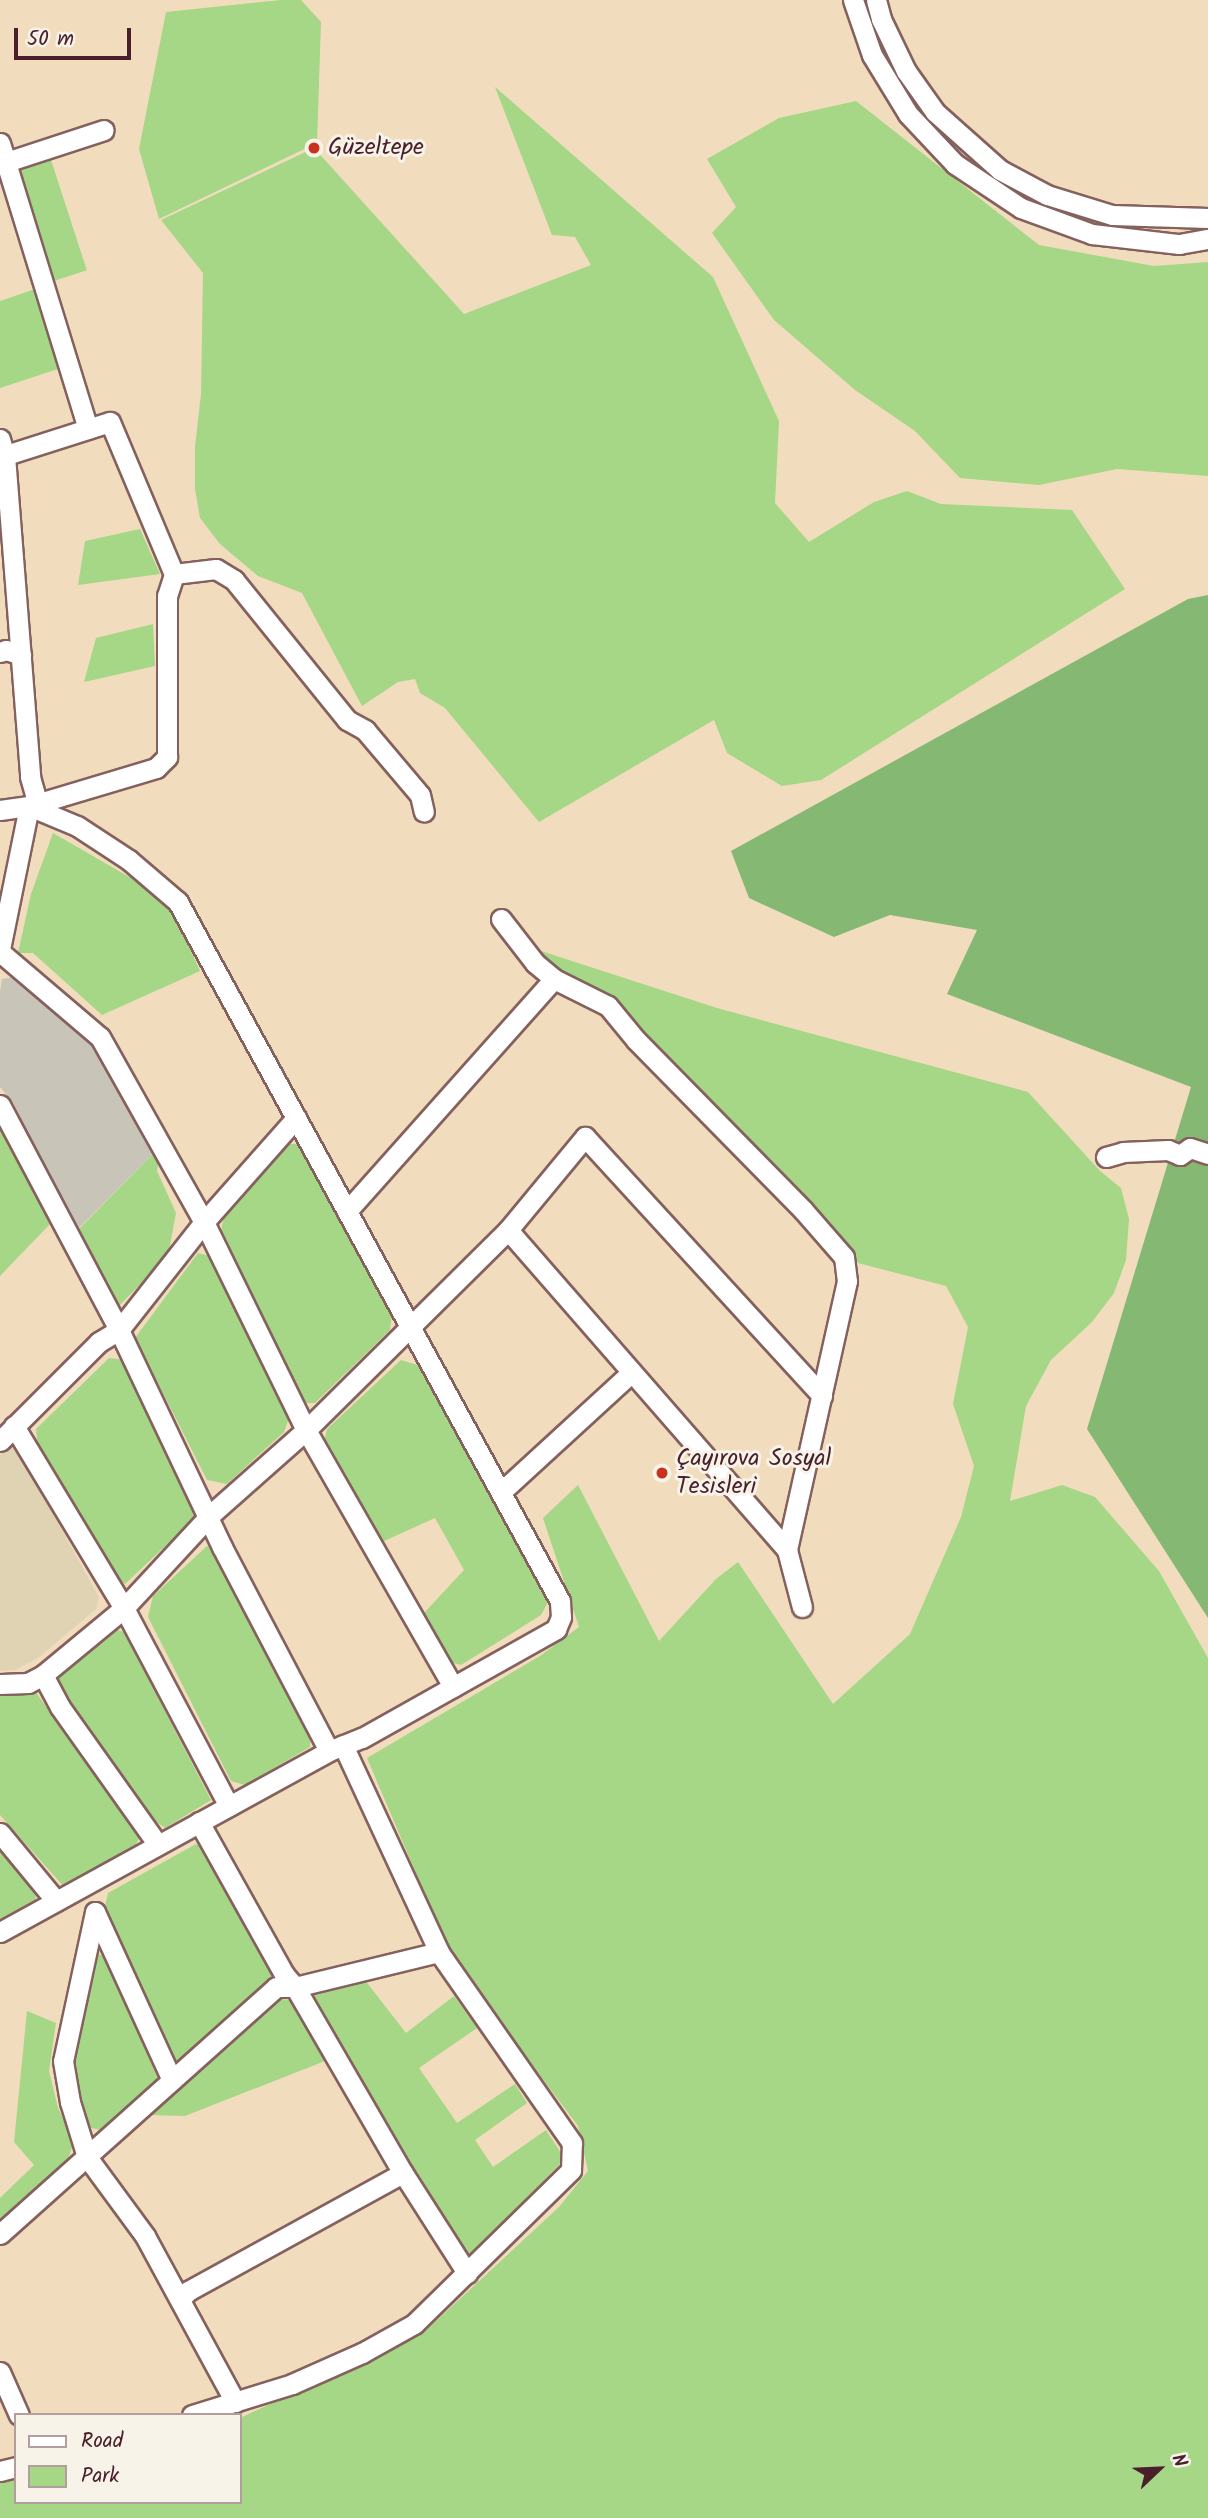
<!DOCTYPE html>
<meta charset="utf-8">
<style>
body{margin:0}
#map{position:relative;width:1208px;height:2518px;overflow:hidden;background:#f2dcbe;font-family:Kalam,sans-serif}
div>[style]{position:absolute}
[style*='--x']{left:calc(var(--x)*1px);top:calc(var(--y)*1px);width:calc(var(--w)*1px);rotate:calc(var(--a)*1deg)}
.built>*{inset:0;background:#e0d3b4}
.industrial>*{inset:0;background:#c8c4b8}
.green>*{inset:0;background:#a5d786;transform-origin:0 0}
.forest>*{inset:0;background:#84b873}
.roads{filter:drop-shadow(2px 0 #85615e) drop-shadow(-2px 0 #85615e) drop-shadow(0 2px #85615e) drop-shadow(0 -2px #85615e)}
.minor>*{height:19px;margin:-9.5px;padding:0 9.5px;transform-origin:9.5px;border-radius:9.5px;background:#fff}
.dots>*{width:19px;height:19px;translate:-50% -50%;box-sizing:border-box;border:4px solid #f7f3e8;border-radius:50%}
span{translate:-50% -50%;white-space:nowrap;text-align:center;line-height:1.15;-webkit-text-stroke:6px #f7f3e8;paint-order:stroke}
.poi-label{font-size:24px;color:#4a1f2b}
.left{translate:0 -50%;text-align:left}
.legend{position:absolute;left:14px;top:2413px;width:228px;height:91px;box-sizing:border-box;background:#f7f3e8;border:2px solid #b29e9c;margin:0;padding:9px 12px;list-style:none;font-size:21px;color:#4a1f2b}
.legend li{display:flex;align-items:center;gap:14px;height:35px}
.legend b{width:35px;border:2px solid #b29e9c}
.north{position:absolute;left:1124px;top:2434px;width:70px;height:70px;-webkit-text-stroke:5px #f7f3e8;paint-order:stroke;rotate:67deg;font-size:19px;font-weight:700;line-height:28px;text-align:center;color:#4a1f2b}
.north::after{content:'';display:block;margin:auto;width:24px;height:32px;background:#4a1f2b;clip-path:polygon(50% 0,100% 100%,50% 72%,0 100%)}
.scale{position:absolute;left:14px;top:28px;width:117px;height:32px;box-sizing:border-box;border:4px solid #4a1f2b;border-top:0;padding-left:9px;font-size:21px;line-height:24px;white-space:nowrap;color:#4a1f2b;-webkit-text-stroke:5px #f7f3e8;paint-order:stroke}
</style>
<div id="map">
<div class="built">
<i style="clip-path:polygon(7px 1447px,16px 1447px,99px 1597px,96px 1609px,38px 1658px,15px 1670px,0 1671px,0 1455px)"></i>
</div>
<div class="industrial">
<i style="clip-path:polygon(20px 976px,95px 1045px,156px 1151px,76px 1231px,14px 1104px,0 1087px,0 991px,2px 979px)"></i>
</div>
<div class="green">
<i style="clip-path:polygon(281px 0,301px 0,321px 22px,317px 143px,159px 219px,139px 149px,166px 12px)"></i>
<i style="clip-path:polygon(495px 87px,713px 277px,779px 421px,775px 503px,809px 542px,874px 502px,907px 491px,941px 504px,1072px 510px,1125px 589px,821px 780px,782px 786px,727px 753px,714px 720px,539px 822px,445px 708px,420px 693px,415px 679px,398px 682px,362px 706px,302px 593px,258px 576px,220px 544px,200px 518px,195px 489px,195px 447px,201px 394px,203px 273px,161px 220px,314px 148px,464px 314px,591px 265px,575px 237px,552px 235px)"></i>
<i style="clip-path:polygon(856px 101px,1039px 245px,1154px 266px,1208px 262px,1208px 476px,1117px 469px,1039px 485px,960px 478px,915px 431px,855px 390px,774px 320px,712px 233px,736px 207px,707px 159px,779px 118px)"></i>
<i style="left:51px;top:160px;width:116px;height:34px;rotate:72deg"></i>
<i style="clip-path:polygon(35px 289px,61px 368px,0 388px,0 301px)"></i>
<i style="clip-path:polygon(140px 529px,160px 574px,78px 585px,85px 541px)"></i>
<i style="clip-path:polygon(153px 624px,155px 666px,84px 682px,96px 638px)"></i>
<i style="clip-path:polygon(53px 833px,138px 882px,174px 914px,200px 971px,102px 1015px,33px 953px,18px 953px,31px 894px)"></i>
<i style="clip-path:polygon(541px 951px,717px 1008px,1028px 1092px,1100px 1171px,1121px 1188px,1129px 1219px,1126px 1260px,1114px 1293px,1092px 1322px,1051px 1360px,1026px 1406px,1010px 1501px,1062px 1485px,1095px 1497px,1159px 1571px,1208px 1658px,1208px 2518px,0 2518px,0 2483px,16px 2478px,16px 2502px,240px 2502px,240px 2418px,423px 2333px,559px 2207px,588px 2171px,578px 2126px,452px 1958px,367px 1758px,540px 1656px,579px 1627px,543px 1518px,578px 1485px,659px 1641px,716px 1579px,738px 1562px,833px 1704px,910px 1634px,961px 1517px,974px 1466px,953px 1404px,968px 1327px,946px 1286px,858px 1263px,850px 1248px,607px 995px,558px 975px,539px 956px)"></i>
<i style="clip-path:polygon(0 1124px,51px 1223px,0 1276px)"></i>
<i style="clip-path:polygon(285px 1144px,301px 1144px,392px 1314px,390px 1330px,315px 1403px,305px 1403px,221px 1231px,224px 1215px)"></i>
<i style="clip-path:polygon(156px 1151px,159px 1159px,157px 1171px,176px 1213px,168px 1256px,116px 1309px,76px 1232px)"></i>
<i style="clip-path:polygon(198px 1253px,210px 1256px,289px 1418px,284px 1432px,227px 1484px,207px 1480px,135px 1338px)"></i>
<i style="clip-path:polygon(109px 1358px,125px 1360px,197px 1506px,196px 1517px,125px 1584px,116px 1577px,38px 1449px,36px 1429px)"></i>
<i style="clip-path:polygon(401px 1360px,421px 1366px,549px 1600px,541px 1615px,461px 1665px,453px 1663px,424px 1613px,464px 1570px,435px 1518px,382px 1542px,324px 1442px,327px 1429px)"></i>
<i style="clip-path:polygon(207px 1546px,216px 1549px,310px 1739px,310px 1747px,245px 1785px,231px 1781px,148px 1617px,153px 1596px)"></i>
<i style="clip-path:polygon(115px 1629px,124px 1632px,211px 1800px,165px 1828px,151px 1818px,58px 1691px,59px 1676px)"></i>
<i style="clip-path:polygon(35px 1691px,139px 1838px,135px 1847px,65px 1888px,0 1815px,0 1694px)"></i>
<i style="clip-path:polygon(196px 1844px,209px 1851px,274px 1967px,269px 1982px,180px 2063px,171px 2057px,104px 1911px,108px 1893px)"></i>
<i style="clip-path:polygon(0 1845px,35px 1889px,36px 1899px,0 1919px)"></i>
<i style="clip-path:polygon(98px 1954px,104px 1956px,159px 2081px,101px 2130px,91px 2128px,77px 2100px,72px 2068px)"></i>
<i style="clip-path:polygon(364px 1979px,406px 2033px,454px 1996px,477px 2028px,419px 2068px,457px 2123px,515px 2084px,527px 2103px,475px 2140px,493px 2167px,546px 2130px,563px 2156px,560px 2164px,474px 2253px,467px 2254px,412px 2171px,305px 1993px)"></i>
<i style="clip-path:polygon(278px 1999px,294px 2000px,330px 2059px,185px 2116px,149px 2115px)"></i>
<i style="clip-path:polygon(27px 2011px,56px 2023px,49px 2071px,58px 2108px,74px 2141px,68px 2159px,0 2222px,0 2198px,34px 2165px,14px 2142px)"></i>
</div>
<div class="forest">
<i style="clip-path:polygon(1208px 595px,1208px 1618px,1087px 1429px,1191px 1087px,947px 994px,977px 930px,890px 915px,834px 937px,749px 898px,731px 851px,1188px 599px)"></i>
</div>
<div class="roads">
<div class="minor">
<i style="--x:853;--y:0;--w:58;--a:70.9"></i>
<i style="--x:872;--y:55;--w:69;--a:58.6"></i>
<i style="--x:908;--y:114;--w:69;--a:46.8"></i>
<i style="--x:955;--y:164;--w:79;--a:33.7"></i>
<i style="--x:1021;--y:208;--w:76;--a:20.1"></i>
<i style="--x:1092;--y:234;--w:88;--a:6.6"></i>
<i style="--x:1179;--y:244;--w:29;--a:-10"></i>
<i style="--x:876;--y:0;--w:20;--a:75"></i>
<i style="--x:881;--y:19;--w:58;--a:64.3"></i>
<i style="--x:906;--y:71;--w:50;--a:54.7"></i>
<i style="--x:935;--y:112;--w:87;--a:41.7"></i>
<i style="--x:1000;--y:170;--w:53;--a:28"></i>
<i style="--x:1047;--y:195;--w:68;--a:17.1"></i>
<i style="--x:1112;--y:215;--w:96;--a:1.8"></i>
<i style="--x:0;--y:143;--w:299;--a:72.9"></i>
<i style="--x:0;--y:164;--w:109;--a:-18.1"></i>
<i style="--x:0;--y:439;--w:18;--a:74"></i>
<i style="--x:5;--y:456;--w:322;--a:85.5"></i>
<i style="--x:30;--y:777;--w:26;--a:74"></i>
<i style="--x:0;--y:457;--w:115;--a:-17.7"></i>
<i style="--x:110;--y:422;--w:165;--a:67.2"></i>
<i style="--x:174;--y:574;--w:42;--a:-6.8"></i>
<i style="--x:216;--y:569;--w:21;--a:31"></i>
<i style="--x:234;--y:580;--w:180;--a:51.1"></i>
<i style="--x:347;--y:720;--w:21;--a:29"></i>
<i style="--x:365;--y:730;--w:85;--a:49.8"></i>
<i style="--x:420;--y:795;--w:17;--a:77"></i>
<i style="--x:0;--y:652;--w:6;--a:-18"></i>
<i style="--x:6;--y:650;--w:16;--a:18"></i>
<i style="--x:0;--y:810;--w:29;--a:-8"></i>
<i style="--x:29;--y:806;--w:133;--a:-16.7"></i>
<i style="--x:156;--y:768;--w:16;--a:-45"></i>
<i style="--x:167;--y:757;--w:161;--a:-90"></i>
<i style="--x:167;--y:596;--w:23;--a:-72"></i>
<i style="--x:501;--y:919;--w:56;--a:52.3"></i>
<i style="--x:535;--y:963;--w:25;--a:40"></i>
<i style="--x:554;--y:979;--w:60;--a:26.6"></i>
<i style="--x:608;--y:1006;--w:44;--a:50.5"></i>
<i style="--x:636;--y:1040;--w:238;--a:45.5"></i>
<i style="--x:803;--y:1210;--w:62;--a:48.9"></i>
<i style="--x:844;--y:1257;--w:24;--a:83"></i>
<i style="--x:847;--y:1281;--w:276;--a:102.6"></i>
<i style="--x:0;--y:949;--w:146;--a:-78.5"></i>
<i style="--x:0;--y:952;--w:131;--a:40.4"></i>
<i style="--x:100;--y:1037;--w:212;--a:60.7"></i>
<i style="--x:204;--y:1222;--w:232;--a:63.9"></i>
<i style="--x:306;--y:1430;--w:296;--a:60.2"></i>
<i style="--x:0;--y:1105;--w:255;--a:62.1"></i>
<i style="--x:119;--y:1330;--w:240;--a:64.6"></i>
<i style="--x:222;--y:1547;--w:230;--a:62.3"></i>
<i style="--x:1106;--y:1157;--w:18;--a:-16"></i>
<i style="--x:1123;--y:1152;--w:45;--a:-2.5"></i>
<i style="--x:1168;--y:1150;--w:13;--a:23"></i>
<i style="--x:1180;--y:1155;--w:12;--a:-35"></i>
<i style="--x:1190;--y:1148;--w:19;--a:18"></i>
<i style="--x:347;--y:1211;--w:311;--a:-48.3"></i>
<i style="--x:508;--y:1230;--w:425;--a:48.9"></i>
<i style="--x:787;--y:1550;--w:59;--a:75.3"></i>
<i style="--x:14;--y:1426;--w:213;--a:58.9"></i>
<i style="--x:124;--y:1608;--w:224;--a:62.1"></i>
<i style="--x:0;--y:1441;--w:140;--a:-45"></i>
<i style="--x:99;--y:1342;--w:23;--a:-31"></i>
<i style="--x:119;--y:1330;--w:137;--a:-51.8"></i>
<i style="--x:204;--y:1222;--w:139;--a:-48.5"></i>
<i style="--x:501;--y:1492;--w:176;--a:-42.5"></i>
<i style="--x:43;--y:1675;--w:36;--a:62"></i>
<i style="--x:60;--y:1707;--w:169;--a:54.6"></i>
<i style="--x:0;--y:1684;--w:28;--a:-2"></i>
<i style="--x:28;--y:1683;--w:17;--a:-28"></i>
<i style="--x:43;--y:1675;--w:105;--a:-39.6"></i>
<i style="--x:124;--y:1608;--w:127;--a:-47.2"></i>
<i style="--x:210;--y:1515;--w:128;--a:-41.5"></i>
<i style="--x:306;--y:1430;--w:284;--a:-44.7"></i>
<i style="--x:508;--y:1230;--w:121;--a:-50.4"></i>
<i style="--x:585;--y:1137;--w:351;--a:47.5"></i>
<i style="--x:199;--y:1822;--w:174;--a:60.8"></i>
<i style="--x:284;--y:1974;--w:17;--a:50"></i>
<i style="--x:295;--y:1987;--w:215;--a:59.9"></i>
<i style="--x:403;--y:2173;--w:119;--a:57.4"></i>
<i style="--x:0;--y:1833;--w:88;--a:50.5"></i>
<i style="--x:95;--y:1912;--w:152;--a:102.1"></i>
<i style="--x:63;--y:2061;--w:42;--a:80.3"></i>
<i style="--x:70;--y:2102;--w:58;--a:72.8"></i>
<i style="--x:87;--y:2157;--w:98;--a:53.7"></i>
<i style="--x:145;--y:2236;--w:189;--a:61.5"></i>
<i style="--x:95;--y:1912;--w:185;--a:65.4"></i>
<i style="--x:0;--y:1932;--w:376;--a:-28.8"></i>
<i style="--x:329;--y:1751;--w:35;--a:-22"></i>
<i style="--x:362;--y:1738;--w:223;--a:-29.3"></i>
<i style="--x:556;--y:1629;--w:13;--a:-67"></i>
<i style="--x:561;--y:1617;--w:16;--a:-94"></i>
<i style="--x:560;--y:1601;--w:797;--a:-118.66"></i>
<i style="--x:178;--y:902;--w:65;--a:-139.4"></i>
<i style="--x:129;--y:860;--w:62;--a:-146.8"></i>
<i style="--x:77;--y:826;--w:52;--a:-157.4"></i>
<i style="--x:0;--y:2234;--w:370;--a:-41.8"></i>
<i style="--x:276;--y:1987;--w:19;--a:0"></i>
<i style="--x:295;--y:1987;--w:148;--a:-13.7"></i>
<i style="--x:181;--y:2298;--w:10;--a:-45"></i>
<i style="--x:188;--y:2291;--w:245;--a:-28.8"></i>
<i style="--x:0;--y:2372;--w:47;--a:66.2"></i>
<i style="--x:192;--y:2415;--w:105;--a:-17.2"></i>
<i style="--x:292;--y:2384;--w:77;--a:-23.9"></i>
<i style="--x:362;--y:2353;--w:60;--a:-29.1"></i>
<i style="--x:414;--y:2324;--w:220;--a:-44.4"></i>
<i style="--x:571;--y:2170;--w:27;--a:-88"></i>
<i style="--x:572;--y:2143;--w:233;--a:-124.9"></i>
<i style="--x:439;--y:1952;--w:228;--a:-114.9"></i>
<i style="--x:0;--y:2471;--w:16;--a:-14"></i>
</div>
</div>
<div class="dots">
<i style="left:314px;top:148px;background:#c8321e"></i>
<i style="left:662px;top:1473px;background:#c8321e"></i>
</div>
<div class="poi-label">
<span class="left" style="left:328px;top:148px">Güzeltepe</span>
<span class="left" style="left:676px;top:1473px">Çayırova Sosyal<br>Tesisleri</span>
</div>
<ul class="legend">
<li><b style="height:9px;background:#fff"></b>Road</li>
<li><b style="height:19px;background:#a5d786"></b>Park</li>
</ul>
<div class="north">N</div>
<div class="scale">50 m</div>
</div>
